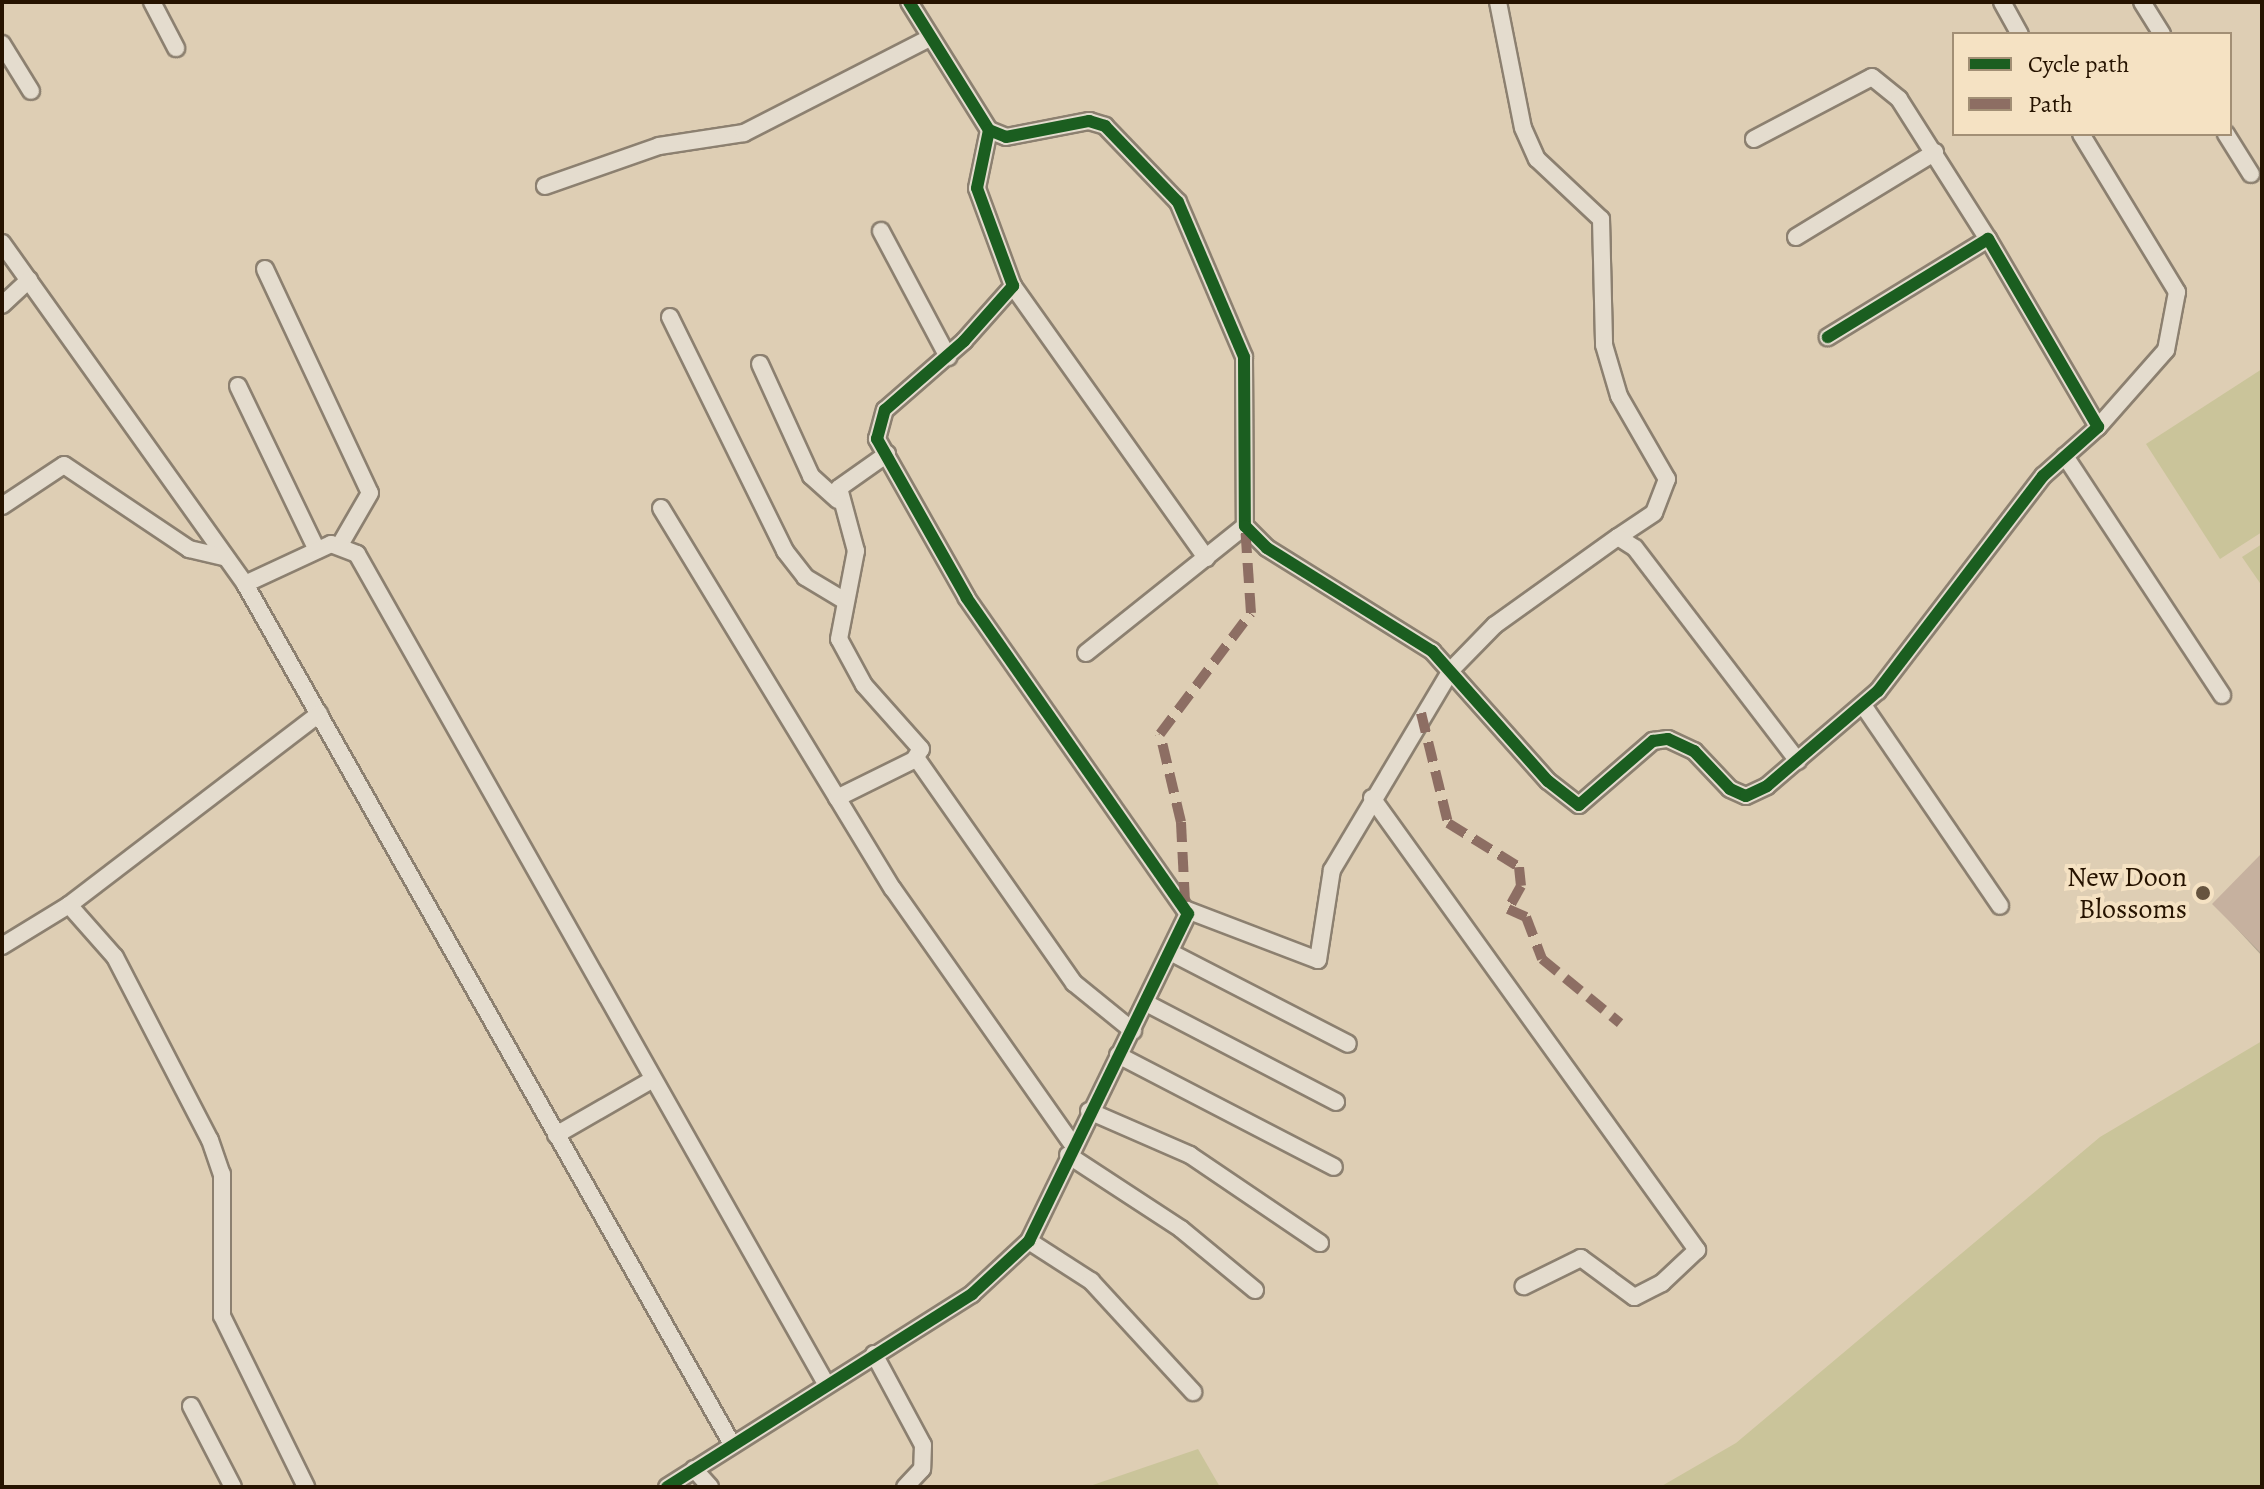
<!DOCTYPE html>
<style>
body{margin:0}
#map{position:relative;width:2264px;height:1489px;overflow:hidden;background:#deceb4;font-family:Alegreya,serif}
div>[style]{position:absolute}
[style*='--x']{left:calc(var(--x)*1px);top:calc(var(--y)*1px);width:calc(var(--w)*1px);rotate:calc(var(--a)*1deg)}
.green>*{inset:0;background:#cac49a}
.shadow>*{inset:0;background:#0003}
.building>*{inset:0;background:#c6b19f}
.roads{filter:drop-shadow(2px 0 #8c8070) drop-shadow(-2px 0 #8c8070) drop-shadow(0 2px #8c8070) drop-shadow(0 -2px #8c8070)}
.street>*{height:16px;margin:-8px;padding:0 8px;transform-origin:8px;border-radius:8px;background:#e4dcce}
.quiet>*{height:10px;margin-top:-5px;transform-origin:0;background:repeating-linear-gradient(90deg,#8d6e63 0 20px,transparent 0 30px)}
.cycleway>*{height:12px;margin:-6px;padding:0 6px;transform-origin:6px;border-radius:6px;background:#1b5e20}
.dots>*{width:22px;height:22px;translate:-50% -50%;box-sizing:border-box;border:4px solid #f5e2c3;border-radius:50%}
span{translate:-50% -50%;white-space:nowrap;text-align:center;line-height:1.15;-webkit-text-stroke:8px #f5e2c3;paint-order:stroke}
.poi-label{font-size:28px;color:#261300}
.right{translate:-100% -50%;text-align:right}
.frame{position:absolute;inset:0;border:4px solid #261300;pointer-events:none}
.legend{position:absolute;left:1952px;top:32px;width:280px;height:104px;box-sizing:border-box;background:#f5e2c3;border:2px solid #a28f75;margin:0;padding:10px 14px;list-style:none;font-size:24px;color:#261300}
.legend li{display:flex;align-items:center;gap:16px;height:40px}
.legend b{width:40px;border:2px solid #a28f75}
</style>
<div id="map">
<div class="green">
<i style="clip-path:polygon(2262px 369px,2262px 532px,2220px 559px,2146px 444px)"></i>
<i style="clip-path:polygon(2262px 544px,2262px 586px,2242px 557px)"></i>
<i style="clip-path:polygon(2262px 1041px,2262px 1487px,1660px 1487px,1736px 1443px,2100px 1137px)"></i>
<i style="clip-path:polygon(1198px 1449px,1220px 1487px,1087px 1487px)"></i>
</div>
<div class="shadow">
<i style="clip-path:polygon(2262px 856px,2262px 956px,2214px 904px)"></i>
</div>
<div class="building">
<i style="clip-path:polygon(2262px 853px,2262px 954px,2212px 904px)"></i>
</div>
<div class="roads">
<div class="street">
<i style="--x:152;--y:2;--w:52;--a:62.4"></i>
<i style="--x:909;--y:2;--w:151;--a:58"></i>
<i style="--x:989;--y:130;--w:18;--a:22"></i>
<i style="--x:1006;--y:137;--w:85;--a:-10.9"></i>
<i style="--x:1089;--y:121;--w:17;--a:17"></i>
<i style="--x:1105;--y:126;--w:105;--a:46.2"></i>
<i style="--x:1178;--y:202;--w:168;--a:66.9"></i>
<i style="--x:1244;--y:357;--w:169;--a:89.7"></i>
<i style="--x:1245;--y:526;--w:31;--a:45"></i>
<i style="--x:1267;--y:548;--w:195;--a:32"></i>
<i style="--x:1432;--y:651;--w:174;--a:48.3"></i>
<i style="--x:1548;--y:781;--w:39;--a:38"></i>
<i style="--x:1579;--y:805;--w:98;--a:-40.9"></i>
<i style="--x:1653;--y:741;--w:15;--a:-8"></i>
<i style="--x:1668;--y:739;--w:29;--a:25"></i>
<i style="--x:1694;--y:751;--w:52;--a:46.5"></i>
<i style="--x:1730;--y:789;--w:17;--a:24"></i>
<i style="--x:1746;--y:796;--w:23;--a:-25"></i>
<i style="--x:1767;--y:786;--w:146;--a:-40.6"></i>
<i style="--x:1878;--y:691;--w:271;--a:-52.5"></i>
<i style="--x:2043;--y:476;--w:74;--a:-41.7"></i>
<i style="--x:2098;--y:427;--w:218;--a:-120.3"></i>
<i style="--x:1988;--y:239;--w:188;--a:148.5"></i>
<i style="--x:1498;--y:2;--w:128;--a:78.8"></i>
<i style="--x:1523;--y:128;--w:34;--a:66"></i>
<i style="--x:1537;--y:159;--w:88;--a:43.2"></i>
<i style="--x:1601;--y:219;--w:126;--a:88.6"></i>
<i style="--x:1604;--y:345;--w:53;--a:73.6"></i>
<i style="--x:1619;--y:396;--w:96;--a:60"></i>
<i style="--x:1667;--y:479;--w:36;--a:111"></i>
<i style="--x:1654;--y:513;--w:43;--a:146.3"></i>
<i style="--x:2002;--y:2;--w:37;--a:61"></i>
<i style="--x:2142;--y:2;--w:38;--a:58"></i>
<i style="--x:2;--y:44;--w:55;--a:58.3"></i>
<i style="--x:2081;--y:134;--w:185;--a:58.7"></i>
<i style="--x:2177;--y:292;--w:59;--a:100.7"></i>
<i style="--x:2166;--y:350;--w:103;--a:131.4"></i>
<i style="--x:2226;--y:134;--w:47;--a:58"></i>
<i style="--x:1754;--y:139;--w:133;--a:-27.7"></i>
<i style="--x:1872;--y:77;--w:35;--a:39"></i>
<i style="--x:1899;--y:99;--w:166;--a:57.6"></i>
<i style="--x:545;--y:186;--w:121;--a:-19.3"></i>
<i style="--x:659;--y:146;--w:86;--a:-8.7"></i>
<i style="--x:744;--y:133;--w:209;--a:-27.1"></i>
<i style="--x:881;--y:231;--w:143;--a:62"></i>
<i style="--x:1796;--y:237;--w:163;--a:-31.4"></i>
<i style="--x:2;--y:243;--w:419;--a:54.5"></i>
<i style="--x:245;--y:584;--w:988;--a:60.48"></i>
<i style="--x:265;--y:269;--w:247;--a:64.9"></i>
<i style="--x:370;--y:493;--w:58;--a:120.1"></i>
<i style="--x:1013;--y:286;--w:334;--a:54.6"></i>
<i style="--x:2;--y:305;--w:37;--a:-43"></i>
<i style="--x:670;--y:317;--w:261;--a:63.8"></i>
<i style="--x:785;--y:551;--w:33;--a:52"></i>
<i style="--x:805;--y:577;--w:47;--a:31"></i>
<i style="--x:760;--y:364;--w:123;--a:65.5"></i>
<i style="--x:811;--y:476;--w:36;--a:42"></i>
<i style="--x:238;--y:386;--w:182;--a:64.3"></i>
<i style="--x:2065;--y:456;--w:286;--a:56.7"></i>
<i style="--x:2;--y:506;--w:74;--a:-33.5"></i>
<i style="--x:64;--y:465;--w:151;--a:33.9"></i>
<i style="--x:189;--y:549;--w:35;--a:13"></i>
<i style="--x:661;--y:508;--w:446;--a:58.7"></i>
<i style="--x:893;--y:889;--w:313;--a:54.9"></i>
<i style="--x:245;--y:584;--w:95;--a:-24.9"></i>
<i style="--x:331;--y:544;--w:28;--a:21"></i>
<i style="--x:357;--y:554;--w:951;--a:60.52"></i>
<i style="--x:1086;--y:653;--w:203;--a:-38.6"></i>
<i style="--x:1863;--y:705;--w:243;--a:55.7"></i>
<i style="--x:917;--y:759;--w:274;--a:55"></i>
<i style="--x:1074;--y:983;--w:76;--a:39.1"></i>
<i style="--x:837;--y:798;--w:86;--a:-26.3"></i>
<i style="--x:914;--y:760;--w:13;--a:-58"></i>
<i style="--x:921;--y:749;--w:86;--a:-131.7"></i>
<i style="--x:864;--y:685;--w:52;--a:-118.5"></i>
<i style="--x:839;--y:639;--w:90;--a:-79.1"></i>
<i style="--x:856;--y:551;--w:65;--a:-105.1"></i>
<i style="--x:839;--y:488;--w:59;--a:-35.3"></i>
<i style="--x:1372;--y:798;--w:557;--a:54.28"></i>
<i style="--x:1697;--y:1250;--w:48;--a:136.7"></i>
<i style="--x:1662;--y:1283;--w:31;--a:153"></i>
<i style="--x:1634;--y:1297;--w:66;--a:-143.7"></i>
<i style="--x:1581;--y:1258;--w:64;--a:153.8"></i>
<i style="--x:69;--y:905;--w:69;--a:48.5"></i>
<i style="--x:115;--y:957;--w:206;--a:62.6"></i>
<i style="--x:210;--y:1140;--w:36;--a:71"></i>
<i style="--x:222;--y:1174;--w:142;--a:90"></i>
<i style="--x:222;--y:1316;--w:191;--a:63.8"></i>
<i style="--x:1187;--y:910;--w:140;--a:20.9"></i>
<i style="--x:1318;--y:960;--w:91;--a:-81.2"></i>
<i style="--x:1332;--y:870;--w:234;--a:-59.2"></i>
<i style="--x:1452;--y:669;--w:62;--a:-45.7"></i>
<i style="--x:1495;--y:625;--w:151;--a:-35.6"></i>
<i style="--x:1618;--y:537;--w:20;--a:33"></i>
<i style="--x:1635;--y:548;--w:268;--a:52.6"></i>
<i style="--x:2;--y:946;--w:79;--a:-31.5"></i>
<i style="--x:69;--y:905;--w:315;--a:-37.4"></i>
<i style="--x:1170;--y:952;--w:200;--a:27.3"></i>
<i style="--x:1148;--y:1004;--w:212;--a:27.5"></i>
<i style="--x:1118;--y:1055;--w:243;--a:27.4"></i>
<i style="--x:1089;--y:1111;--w:110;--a:23.5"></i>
<i style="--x:1190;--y:1155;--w:157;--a:34.1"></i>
<i style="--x:556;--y:1135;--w:108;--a:-29.9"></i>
<i style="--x:1068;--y:1155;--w:135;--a:33.2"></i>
<i style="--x:1181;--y:1229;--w:96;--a:39.5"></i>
<i style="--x:1029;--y:1241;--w:74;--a:32.8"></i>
<i style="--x:1091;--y:1281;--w:151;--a:47.4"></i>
<i style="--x:874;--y:1354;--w:103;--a:61.7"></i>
<i style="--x:923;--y:1445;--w:24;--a:92"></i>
<i style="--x:922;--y:1469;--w:25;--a:133"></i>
<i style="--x:191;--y:1406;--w:91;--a:62.6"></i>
<i style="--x:694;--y:1469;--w:24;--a:48"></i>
<i style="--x:667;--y:1487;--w:361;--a:-32.3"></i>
<i style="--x:972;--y:1294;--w:78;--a:-42.9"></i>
<i style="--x:1029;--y:1241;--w:364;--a:-64.1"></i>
<i style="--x:1188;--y:914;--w:386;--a:-125"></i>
<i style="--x:967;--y:598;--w:183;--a:-119.5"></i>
<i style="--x:877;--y:439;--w:30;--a:-75"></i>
<i style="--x:885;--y:410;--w:105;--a:-41.1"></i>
<i style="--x:964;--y:341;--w:74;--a:-48.3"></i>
<i style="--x:1013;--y:286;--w:104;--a:-110.2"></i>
<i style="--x:977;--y:188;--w:59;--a:-78.3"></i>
</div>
</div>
<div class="quiet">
<i style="--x:1421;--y:713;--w:113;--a:76.2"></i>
<i style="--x:1448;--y:823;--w:84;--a:31.8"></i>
<i style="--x:1519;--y:867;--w:19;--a:84"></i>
<i style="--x:1521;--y:886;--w:26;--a:119"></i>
<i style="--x:1508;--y:909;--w:20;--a:24"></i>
<i style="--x:1526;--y:917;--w:45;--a:69.1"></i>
<i style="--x:1542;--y:959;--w:101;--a:39.4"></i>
<i style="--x:1185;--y:902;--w:80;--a:-92.9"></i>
<i style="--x:1181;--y:822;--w:90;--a:-103.4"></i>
<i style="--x:1160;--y:734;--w:151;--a:-53.1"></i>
<i style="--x:1251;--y:613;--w:87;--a:-93.9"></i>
</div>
<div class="cycleway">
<i style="--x:909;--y:2;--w:151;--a:58"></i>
<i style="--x:989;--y:130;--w:18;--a:22"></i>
<i style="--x:1006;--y:137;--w:85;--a:-10.9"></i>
<i style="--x:1089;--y:121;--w:17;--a:17"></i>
<i style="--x:1105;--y:126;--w:105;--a:46.2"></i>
<i style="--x:1178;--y:202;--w:168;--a:66.9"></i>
<i style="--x:1244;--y:357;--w:169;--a:89.7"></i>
<i style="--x:1245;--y:526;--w:31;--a:45"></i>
<i style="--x:1267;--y:548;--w:195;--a:32"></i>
<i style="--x:1432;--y:651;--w:174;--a:48.3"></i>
<i style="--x:1548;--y:781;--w:39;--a:38"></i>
<i style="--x:1579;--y:805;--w:98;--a:-40.9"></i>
<i style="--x:1653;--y:741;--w:15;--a:-8"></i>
<i style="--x:1668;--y:739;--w:29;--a:25"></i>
<i style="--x:1694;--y:751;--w:52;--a:46.5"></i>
<i style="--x:1730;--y:789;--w:17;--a:24"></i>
<i style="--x:1746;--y:796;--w:23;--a:-25"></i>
<i style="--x:1767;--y:786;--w:146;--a:-40.6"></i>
<i style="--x:1878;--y:691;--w:271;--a:-52.5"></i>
<i style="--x:2043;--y:476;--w:74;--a:-41.7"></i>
<i style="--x:2098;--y:427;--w:218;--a:-120.3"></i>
<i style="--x:1988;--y:239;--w:188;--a:148.5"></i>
<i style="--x:667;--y:1487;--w:361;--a:-32.3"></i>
<i style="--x:972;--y:1294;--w:78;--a:-42.9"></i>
<i style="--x:1029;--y:1241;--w:364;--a:-64.1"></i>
<i style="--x:1188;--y:914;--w:386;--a:-125"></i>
<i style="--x:967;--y:598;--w:183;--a:-119.5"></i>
<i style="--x:877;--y:439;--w:30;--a:-75"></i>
<i style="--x:885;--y:410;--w:105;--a:-41.1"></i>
<i style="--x:964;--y:341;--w:74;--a:-48.3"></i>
<i style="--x:1013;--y:286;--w:104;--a:-110.2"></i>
<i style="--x:977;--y:188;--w:59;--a:-78.3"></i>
</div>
<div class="dots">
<i style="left:2203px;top:893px;background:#66543f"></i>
</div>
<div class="poi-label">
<span class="right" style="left:2187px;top:893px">New Doon<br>Blossoms</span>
</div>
<div class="frame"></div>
<ul class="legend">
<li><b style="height:10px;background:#1b5e20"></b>Cycle path</li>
<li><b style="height:10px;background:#8d6e63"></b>Path</li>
</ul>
</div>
